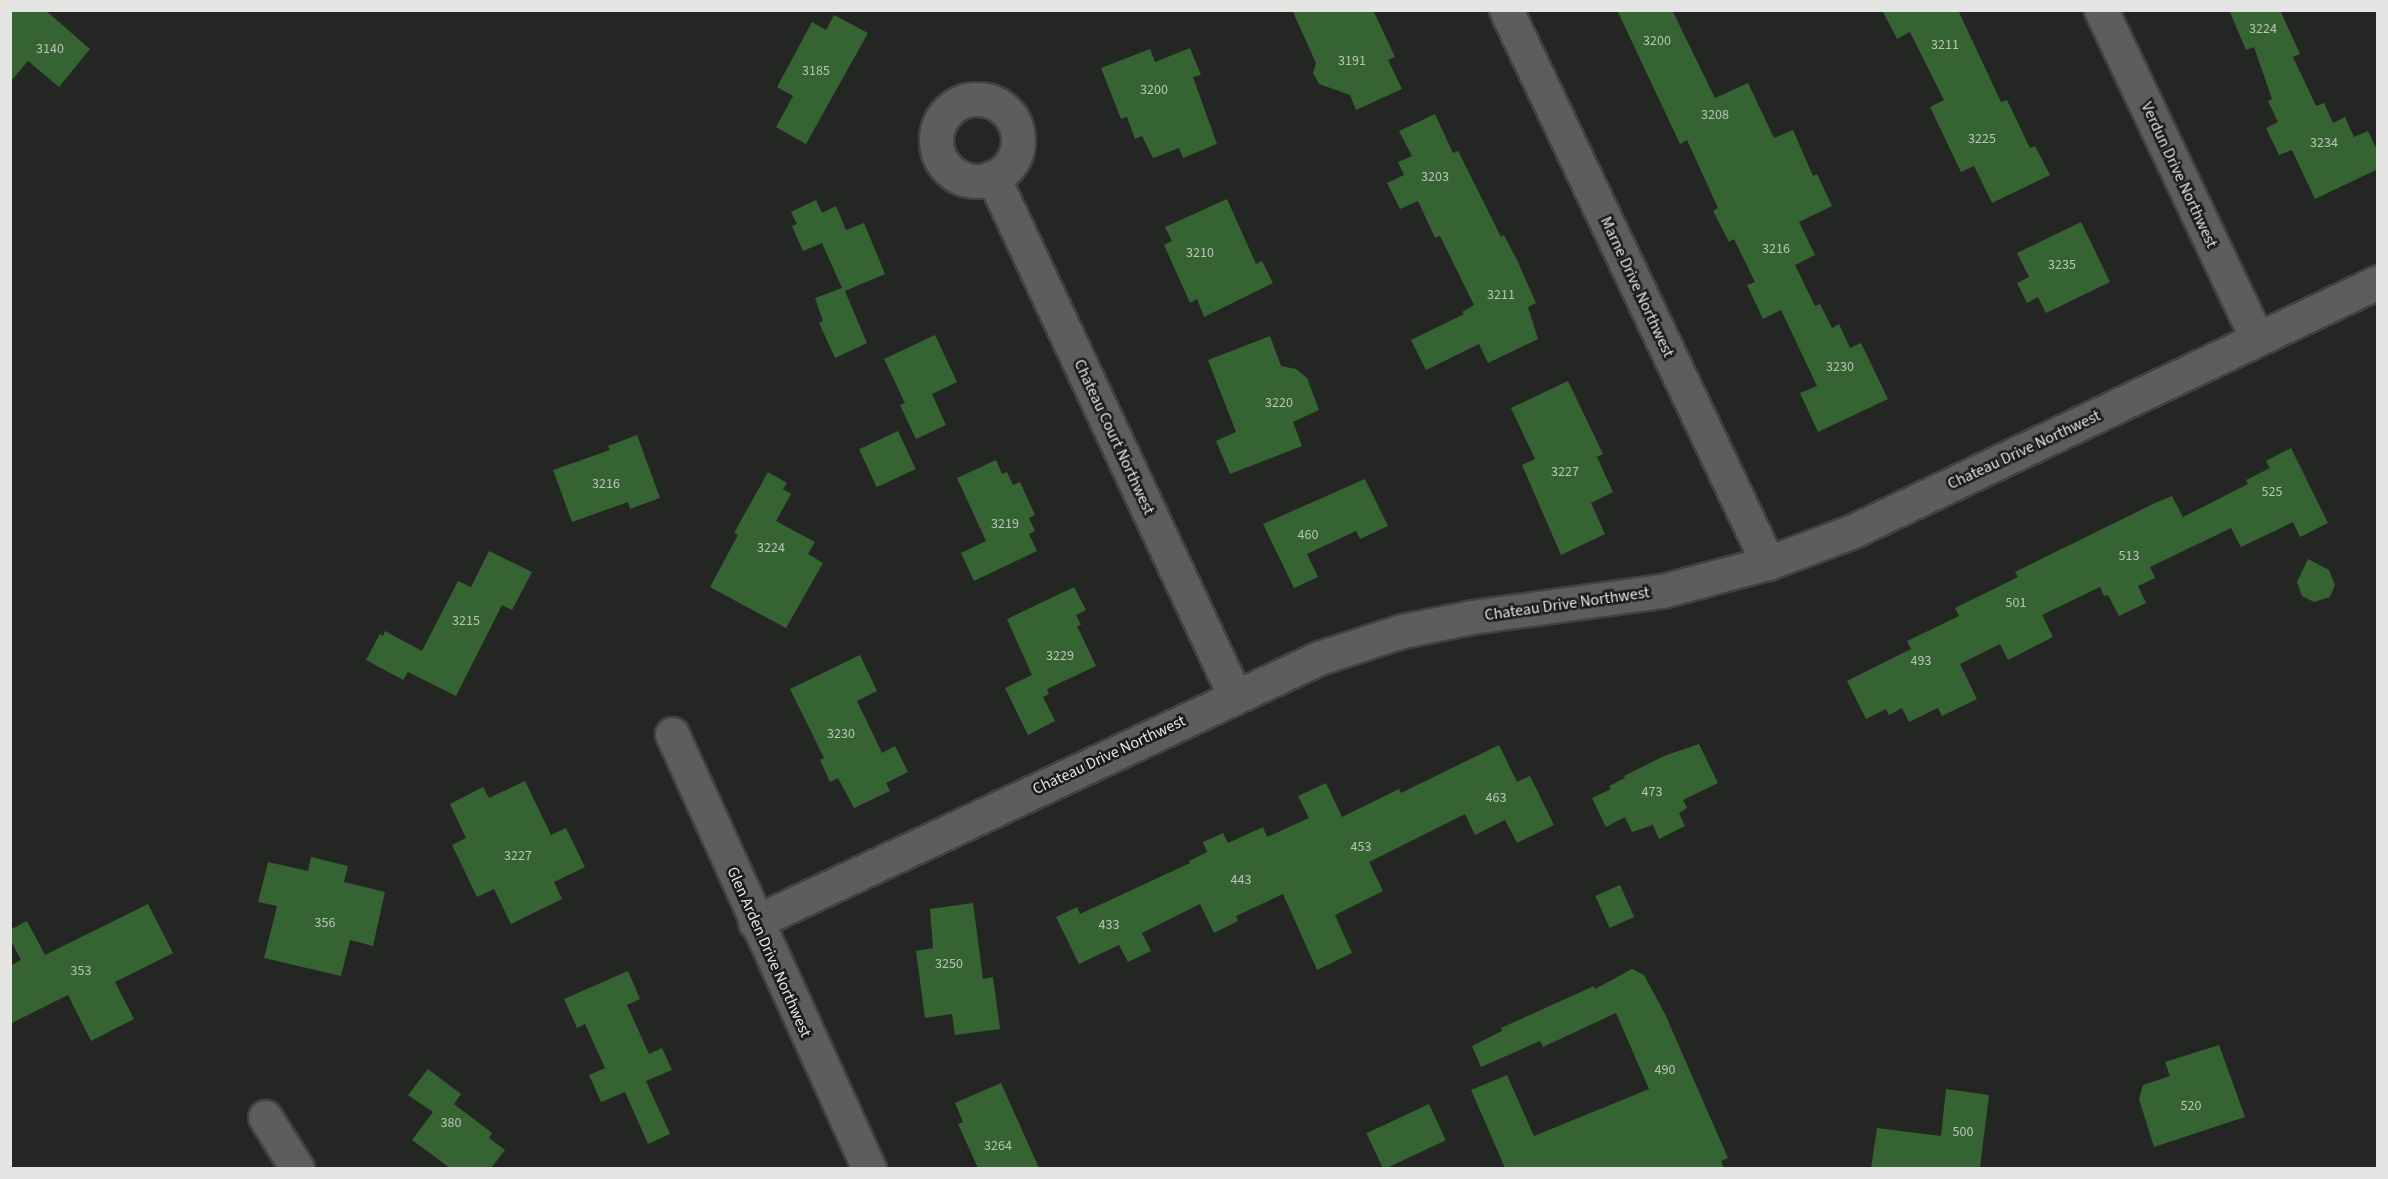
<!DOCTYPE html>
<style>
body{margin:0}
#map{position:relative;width:2388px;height:1179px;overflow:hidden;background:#242623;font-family:"Source Sans 3",sans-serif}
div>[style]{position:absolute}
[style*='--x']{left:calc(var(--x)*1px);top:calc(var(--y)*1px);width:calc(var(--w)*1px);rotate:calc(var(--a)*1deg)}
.building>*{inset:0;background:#366332;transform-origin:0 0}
.roads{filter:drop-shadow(2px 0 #414240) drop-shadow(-2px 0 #414240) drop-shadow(0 2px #414240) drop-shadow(0 -2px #414240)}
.minor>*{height:33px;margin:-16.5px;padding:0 16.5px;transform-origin:16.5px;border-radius:16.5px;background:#5b5e5b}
.minor>.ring{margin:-16.5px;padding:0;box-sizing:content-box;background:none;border:33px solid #5b5e5b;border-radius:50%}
span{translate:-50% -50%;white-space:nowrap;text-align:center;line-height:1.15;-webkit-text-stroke:5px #1a1c1a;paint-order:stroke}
.number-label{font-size:14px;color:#b8c4b7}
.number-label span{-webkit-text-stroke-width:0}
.street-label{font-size:16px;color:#e4e5e3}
.frame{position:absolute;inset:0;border:12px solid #e4e5e3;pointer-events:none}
</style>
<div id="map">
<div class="building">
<i style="clip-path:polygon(10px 10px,45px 10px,90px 49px,59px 87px,28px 61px,10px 82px)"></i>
<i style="clip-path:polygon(1292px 10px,1373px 10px,1395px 57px,1388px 60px,1402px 89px,1356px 110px,1350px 95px,1319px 84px,1313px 73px,1316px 63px)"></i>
<i style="clip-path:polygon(1617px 10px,1672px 10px,1715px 98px,1748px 83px,1774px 138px,1793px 130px,1813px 176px,1817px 174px,1832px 206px,1799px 222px,1815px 255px,1795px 265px,1815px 306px,1820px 304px,1832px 328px,1839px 324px,1850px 348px,1861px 343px,1888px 399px,1818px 432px,1800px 393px,1817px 386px,1781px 310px,1763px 319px,1747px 285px,1755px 282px,1734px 239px,1729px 242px,1713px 211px,1718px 208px,1687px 140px,1680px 144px)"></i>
<i style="clip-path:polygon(1882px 10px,1958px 10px,2001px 102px,2007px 100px,2030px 148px,2035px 146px,2050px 175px,1992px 203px,1974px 166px,1961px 172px,1930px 107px,1944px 100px,1910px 32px,1897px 39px)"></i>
<i style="clip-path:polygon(2229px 10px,2280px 10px,2300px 54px,2293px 57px,2316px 106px,2324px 103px,2333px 123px,2345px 117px,2354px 137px,2368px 131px,2378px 152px,2378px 169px,2315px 199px,2292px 150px,2279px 155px,2266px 128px,2278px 122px,2268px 101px,2272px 99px,2254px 47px,2246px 50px)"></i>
<i style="clip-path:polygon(834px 15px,868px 33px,806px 144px,776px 127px,793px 96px,777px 87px,812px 22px,826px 30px)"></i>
<i style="clip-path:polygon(1190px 48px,1201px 75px,1193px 77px,1217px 144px,1183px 158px,1179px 148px,1153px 158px,1142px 136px,1135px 139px,1127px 117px,1121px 119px,1101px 68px,1150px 49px,1155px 62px)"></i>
<i style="clip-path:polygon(1435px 114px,1453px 153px,1458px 151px,1501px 237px,1504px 235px,1518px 262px,1536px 303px,1528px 307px,1538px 339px,1488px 363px,1479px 344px,1426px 370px,1411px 340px,1464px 314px,1462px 312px,1474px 305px,1440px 236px,1435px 238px,1418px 201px,1400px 209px,1387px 183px,1404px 175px,1398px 162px,1412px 156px,1399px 131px)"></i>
<i style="clip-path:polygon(1227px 199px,1256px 264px,1262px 261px,1273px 283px,1204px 317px,1197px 299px,1190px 303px,1173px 265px,1164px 245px,1172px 241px,1165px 227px)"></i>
<i style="clip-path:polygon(816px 200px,822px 213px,836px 206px,846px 230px,864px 223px,885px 274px,845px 291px,867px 343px,835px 358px,819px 323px,823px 321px,815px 298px,842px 288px,822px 243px,803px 251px,792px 226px,797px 224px,791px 212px)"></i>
<i style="clip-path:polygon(2081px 222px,2110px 282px,2046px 313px,2038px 297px,2027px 303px,2017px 283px,2029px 277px,2017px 253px)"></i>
<i style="clip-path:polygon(935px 335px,957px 382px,932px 394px,946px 425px,916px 439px,900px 405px,905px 403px,884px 359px)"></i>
<i style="clip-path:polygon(1270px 336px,1281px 366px,1296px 369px,1307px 378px,1319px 410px,1293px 422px,1302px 446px,1230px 474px,1216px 441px,1236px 432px,1208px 360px)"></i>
<i style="clip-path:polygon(1568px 381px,1603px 454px,1597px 457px,1613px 492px,1591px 503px,1605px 534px,1561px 555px,1522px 465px,1535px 459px,1511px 408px)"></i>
<i style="left:898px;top:431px;width:42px;height:43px;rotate:65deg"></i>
<i style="clip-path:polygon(637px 435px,660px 498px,630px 509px,628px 502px,572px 522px,553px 470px,610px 450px,608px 446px)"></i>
<i style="clip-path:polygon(2291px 448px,2328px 523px,2300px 537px,2293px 522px,2241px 547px,2231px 528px,2150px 567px,2155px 578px,2138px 586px,2146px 603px,2119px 616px,2108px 595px,2104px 596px,2100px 587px,2042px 615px,2053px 637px,2008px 660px,2000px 644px,1960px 664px,1977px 699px,1942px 716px,1938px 708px,1909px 722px,1902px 708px,1889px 715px,1886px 709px,1866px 719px,1847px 681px,1911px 649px,1907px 641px,1959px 616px,1955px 608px,2018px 577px,2015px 572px,2155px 503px,2172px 496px,2183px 517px,2248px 484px,2246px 480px,2270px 468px,2266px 461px)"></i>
<i style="clip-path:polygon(996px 460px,1002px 474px,1007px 472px,1013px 485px,1020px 482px,1035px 515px,1029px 518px,1035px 531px,1029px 534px,1037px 551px,974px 581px,961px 553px,986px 541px,957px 478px)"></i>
<i style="clip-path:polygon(768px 472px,787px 483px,783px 489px,791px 494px,776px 521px,815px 542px,808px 554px,823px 563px,786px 628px,710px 587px,738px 535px,734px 533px)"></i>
<i style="clip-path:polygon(1365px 479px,1388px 526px,1360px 539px,1356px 531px,1307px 554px,1318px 577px,1294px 588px,1263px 524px)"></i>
<i style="clip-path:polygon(489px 551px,532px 572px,512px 610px,502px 605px,456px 696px,408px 672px,403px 680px,366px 660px,380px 634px,383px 636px,385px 631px,422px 651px,458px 581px,471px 587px)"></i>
<i style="clip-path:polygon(2308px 559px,2329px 570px,2335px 585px,2330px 597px,2314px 602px,2302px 596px,2297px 582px)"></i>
<i style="clip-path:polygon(1074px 587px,1086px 610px,1076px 615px,1081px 625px,1077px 626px,1096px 666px,1047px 689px,1049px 694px,1043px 697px,1055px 721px,1028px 735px,1005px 688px,1032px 675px,1007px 619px)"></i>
<i style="clip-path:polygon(860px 655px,877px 691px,857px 701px,882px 753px,895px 746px,908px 772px,886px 783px,890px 791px,854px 808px,838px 778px,830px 782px,820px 760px,824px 758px,790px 689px)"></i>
<i style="clip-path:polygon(1699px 744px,1718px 783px,1683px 800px,1687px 808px,1679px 813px,1685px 826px,1659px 839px,1653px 825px,1632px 832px,1625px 817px,1606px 827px,1592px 798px,1611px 789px,1609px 786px,1625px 778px,1624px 776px,1664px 756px)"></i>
<i style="clip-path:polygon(1499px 745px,1517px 782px,1530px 776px,1554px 825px,1517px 843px,1505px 820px,1475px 835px,1465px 814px,1369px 862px,1383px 891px,1335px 915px,1352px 953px,1317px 970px,1283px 894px,1236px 916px,1238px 921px,1214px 933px,1200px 904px,1142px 933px,1151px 951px,1128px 962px,1119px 945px,1079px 964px,1056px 917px,1077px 907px,1080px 914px,1190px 863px,1189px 861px,1207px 852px,1203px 842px,1223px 833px,1228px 843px,1263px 827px,1267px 837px,1309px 818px,1298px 796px,1326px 783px,1342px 817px,1399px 789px,1401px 793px)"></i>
<i style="clip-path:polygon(525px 781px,551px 835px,566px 828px,585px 867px,554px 882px,562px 899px,511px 924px,494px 889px,477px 897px,452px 845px,466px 838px,450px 804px,483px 787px,489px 798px)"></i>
<i style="clip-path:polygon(311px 857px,348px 866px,344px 882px,385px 892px,373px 946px,350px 940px,341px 976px,264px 958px,277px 906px,258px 902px,268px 862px,308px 871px)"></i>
<i style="left:1620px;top:885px;width:35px;height:27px;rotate:66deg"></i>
<i style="clip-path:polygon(973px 903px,983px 979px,993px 977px,1000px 1029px,955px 1035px,952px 1014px,925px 1018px,916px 951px,933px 948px,930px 909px)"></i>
<i style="clip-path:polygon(148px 904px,173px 953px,115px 982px,134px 1019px,91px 1041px,68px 995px,10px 1024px,10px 966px,21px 960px,10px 939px,10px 930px,27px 921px,45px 955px)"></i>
<i style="clip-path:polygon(1632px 969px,1644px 975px,1665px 1014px,1728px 1158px,1721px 1161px,1724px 1168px,1505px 1168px,1471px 1090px,1507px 1075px,1534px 1136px,1649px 1089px,1616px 1013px,1543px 1047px,1540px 1041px,1481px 1067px,1472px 1046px,1502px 1031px,1501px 1028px,1594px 986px,1595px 989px)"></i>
<i style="clip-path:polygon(628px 971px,640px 999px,627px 1005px,649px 1054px,662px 1048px,672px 1070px,646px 1081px,670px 1134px,648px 1144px,625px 1092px,601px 1102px,589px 1075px,605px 1068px,585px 1024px,577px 1028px,564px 999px)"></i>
<i style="clip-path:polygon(2219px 1045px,2245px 1117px,2154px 1147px,2139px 1099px,2143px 1085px,2170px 1076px,2165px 1062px)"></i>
<i style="clip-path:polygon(428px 1069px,461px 1094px,454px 1104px,492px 1133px,489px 1138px,505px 1150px,491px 1168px,450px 1168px,412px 1140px,433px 1112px,408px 1095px)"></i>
<i style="clip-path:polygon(1001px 1083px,1039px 1168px,978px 1168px,958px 1124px,963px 1122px,955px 1103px)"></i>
<i style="clip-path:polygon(1946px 1089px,1989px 1095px,1980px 1168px,1871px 1168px,1877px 1128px,1941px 1136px)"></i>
<i style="left:1429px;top:1104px;width:40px;height:69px;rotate:65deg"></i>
</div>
<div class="roads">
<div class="minor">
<i style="--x:1506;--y:10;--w:612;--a:64.65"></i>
<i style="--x:2101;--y:10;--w:364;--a:64.6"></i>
<i class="ring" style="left:936px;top:99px;width:49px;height:49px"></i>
<i style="--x:993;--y:177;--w:573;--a:65"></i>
<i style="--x:672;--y:734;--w:477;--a:65.6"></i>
<i style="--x:755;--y:922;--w:623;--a:-25.08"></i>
<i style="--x:1319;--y:658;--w:87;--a:-18"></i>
<i style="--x:1402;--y:631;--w:71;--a:-11.3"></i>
<i style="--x:1472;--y:617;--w:192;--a:-7.8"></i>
<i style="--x:1662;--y:591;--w:110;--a:-14.8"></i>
<i style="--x:1768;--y:563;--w:89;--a:-20.5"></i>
<i style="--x:1851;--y:532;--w:583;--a:-25.38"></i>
<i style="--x:265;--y:1117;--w:60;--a:57.9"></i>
</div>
</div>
<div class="number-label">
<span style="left:2263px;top:29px">3224</span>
<span style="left:1657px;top:41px">3200</span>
<span style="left:1945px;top:45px">3211</span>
<span style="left:50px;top:49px">3140</span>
<span style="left:1352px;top:61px">3191</span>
<span style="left:816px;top:71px">3185</span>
<span style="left:1154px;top:90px">3200</span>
<span style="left:1715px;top:115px">3208</span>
<span style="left:1982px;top:139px">3225</span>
<span style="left:2324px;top:143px">3234</span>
<span style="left:1435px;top:177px">3203</span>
<span style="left:1776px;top:249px">3216</span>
<span style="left:1200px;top:253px">3210</span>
<span style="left:2062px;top:265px">3235</span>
<span style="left:1501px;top:295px">3211</span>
<span style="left:1840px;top:367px">3230</span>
<span style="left:1279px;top:403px">3220</span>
<span style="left:1565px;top:472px">3227</span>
<span style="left:606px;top:484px">3216</span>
<span style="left:2272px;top:492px">525</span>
<span style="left:1005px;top:524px">3219</span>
<span style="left:1308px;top:535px">460</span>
<span style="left:771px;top:548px">3224</span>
<span style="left:2129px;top:556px">513</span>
<span style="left:2016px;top:603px">501</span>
<span style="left:466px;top:621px">3215</span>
<span style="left:1060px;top:656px">3229</span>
<span style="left:1921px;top:661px">493</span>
<span style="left:841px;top:734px">3230</span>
<span style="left:1652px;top:792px">473</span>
<span style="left:1496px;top:798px">463</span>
<span style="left:1361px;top:847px">453</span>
<span style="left:518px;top:856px">3227</span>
<span style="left:1241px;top:880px">443</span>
<span style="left:325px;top:923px">356</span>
<span style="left:1109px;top:925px">433</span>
<span style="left:949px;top:964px">3250</span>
<span style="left:81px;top:971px">353</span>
<span style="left:1665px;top:1070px">490</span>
<span style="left:2191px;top:1106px">520</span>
<span style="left:451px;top:1123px">380</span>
<span style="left:1963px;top:1132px">500</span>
<span style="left:998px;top:1146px">3264</span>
</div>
<div class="street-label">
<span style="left:2179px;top:175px;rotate:65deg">Verdun Drive Northwest</span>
<span style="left:1637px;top:287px;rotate:65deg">Marne Drive Northwest</span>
<span style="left:1114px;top:437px;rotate:65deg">Chateau Court Northwest</span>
<span style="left:2024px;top:450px;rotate:-25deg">Chateau Drive Northwest</span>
<span style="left:1567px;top:604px;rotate:-8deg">Chateau Drive Northwest</span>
<span style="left:1109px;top:755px;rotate:-25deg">Chateau Drive Northwest</span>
<span style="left:769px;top:952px;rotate:66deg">Glen Arden Drive Northwest</span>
</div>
<div class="frame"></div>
</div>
